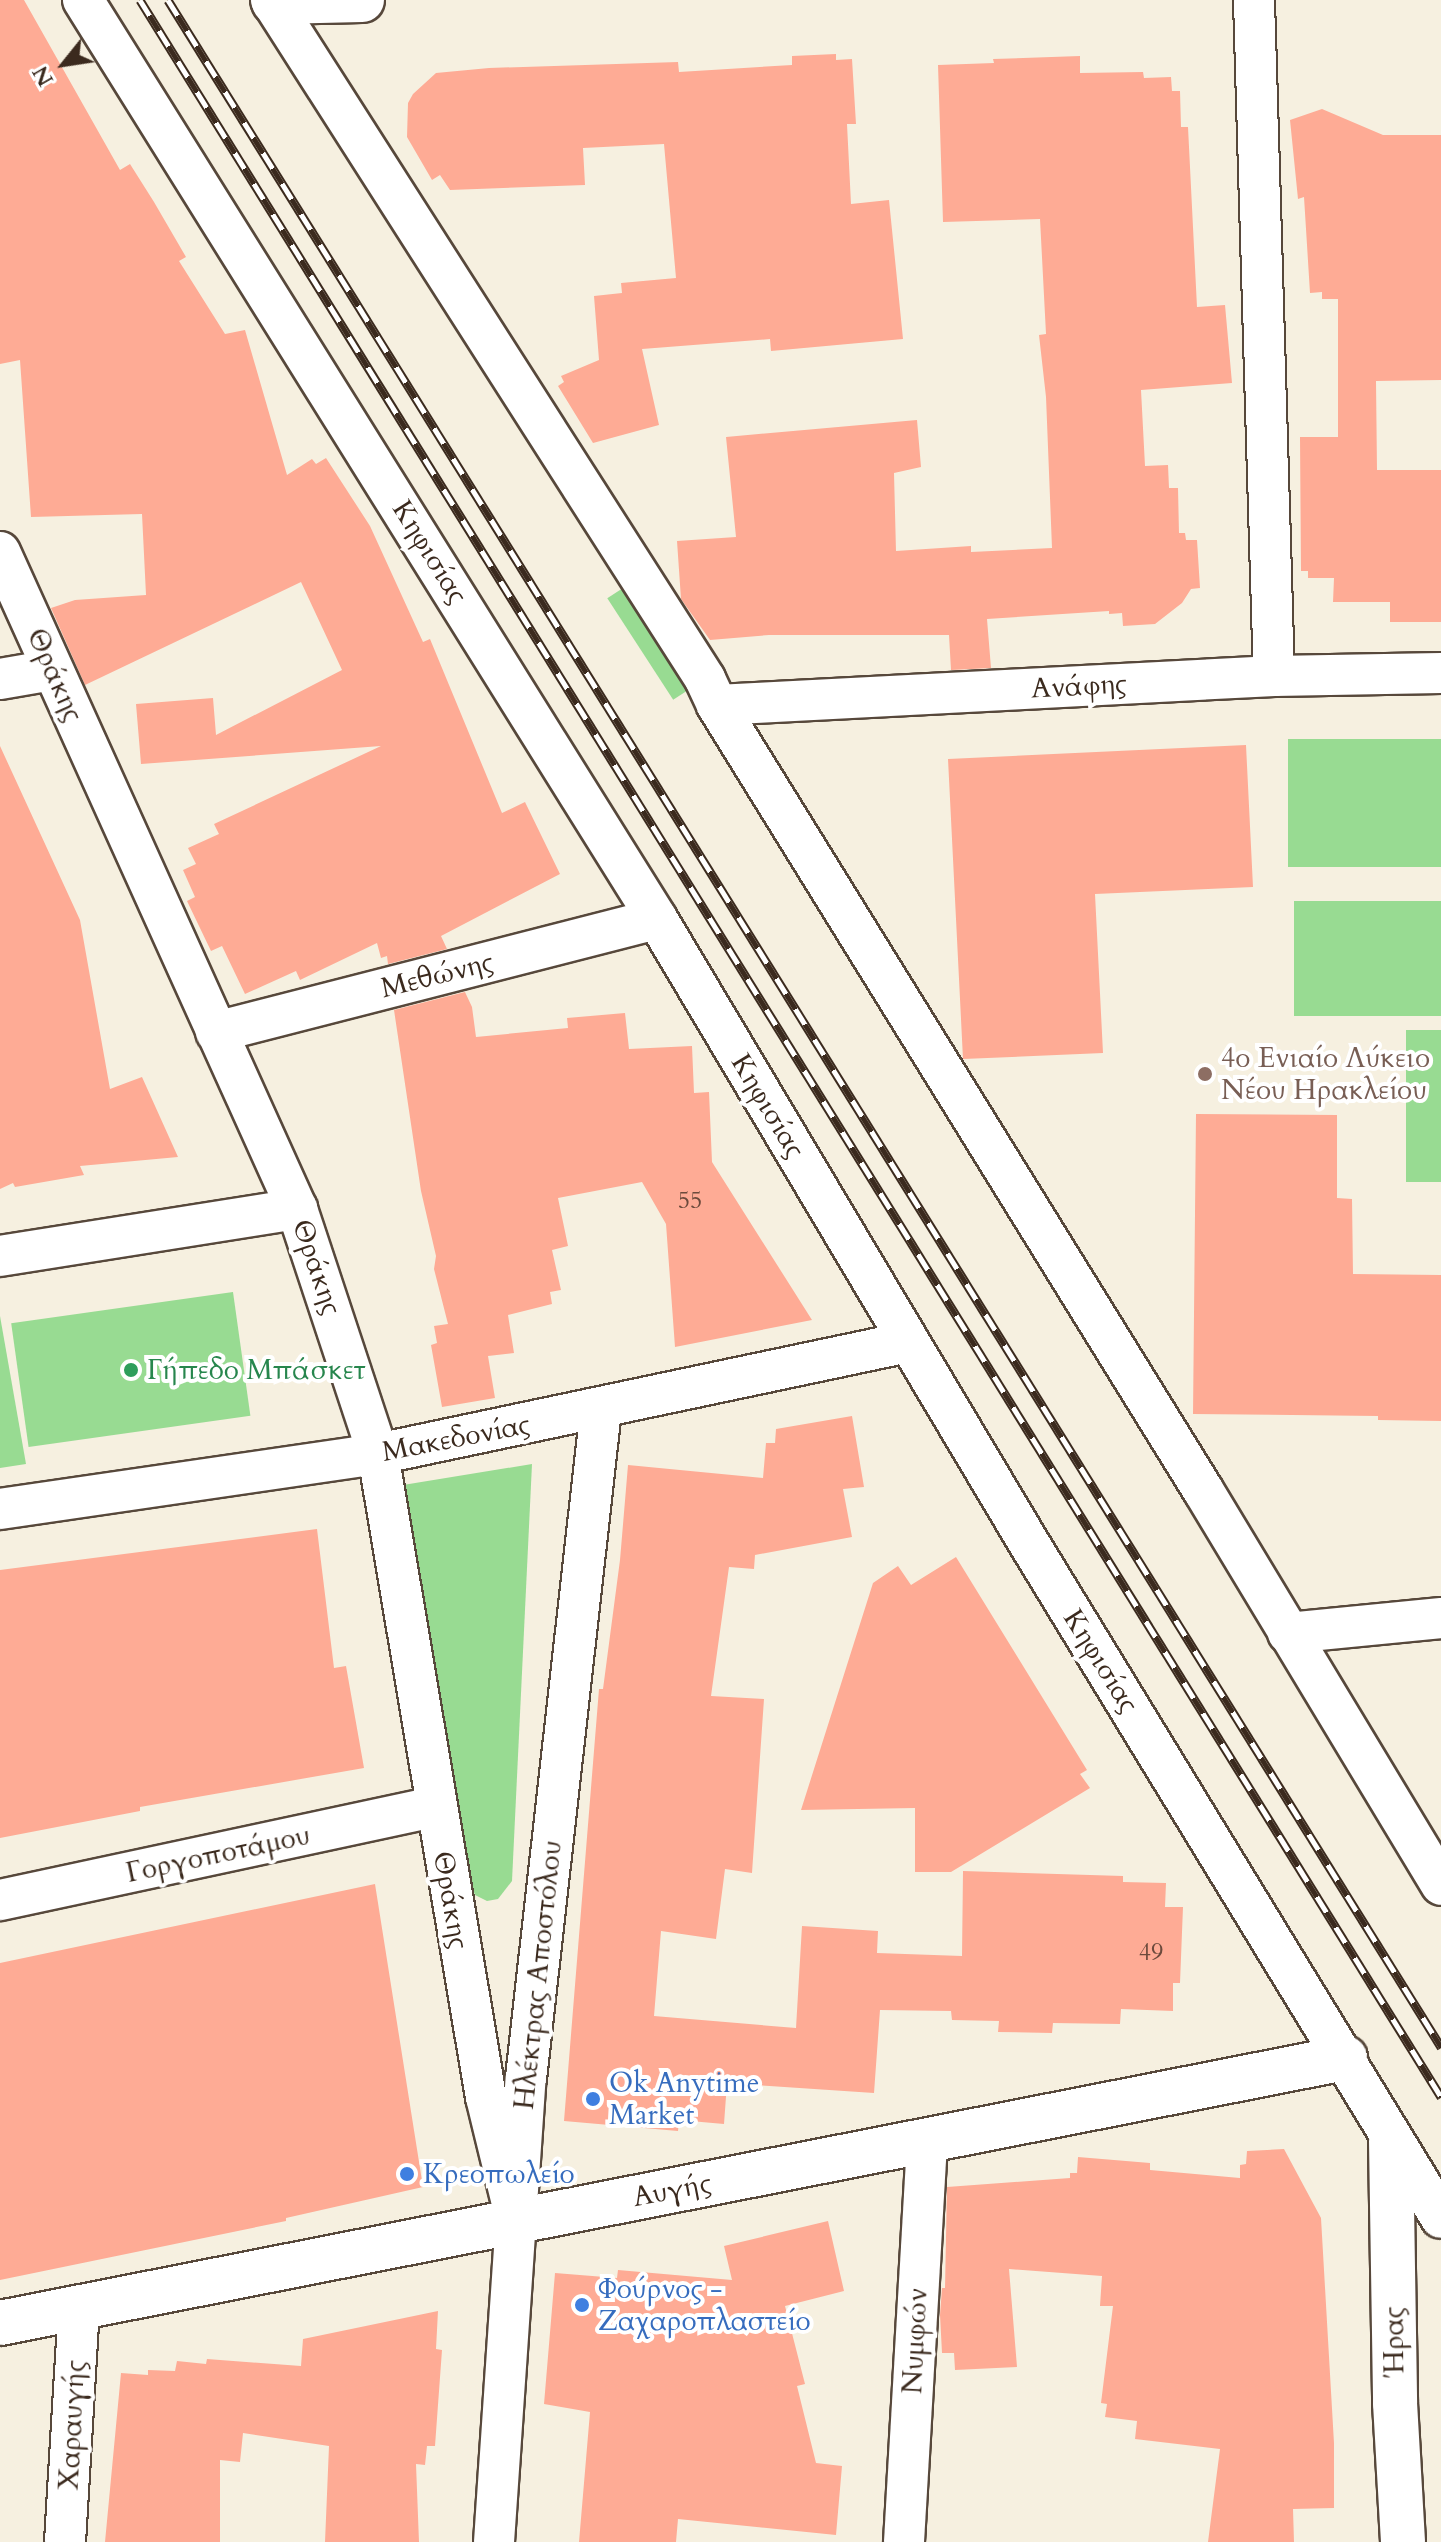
<!DOCTYPE html>
<meta charset="utf-8">
<style>
body{margin:0}
#map{position:relative;width:1441px;height:2542px;overflow:hidden;background:#f6f0e0;font-family:Cardo,serif}
div>[style]{position:absolute}
[style*='--x']{left:calc(var(--x)*1px);top:calc(var(--y)*1px);width:calc(var(--w)*1px);rotate:calc(var(--a)*1deg)}
.green>*{inset:0;background:#98db92;transform-origin:0 0}
.building>*{inset:0;background:#feab95}
.roads{filter:drop-shadow(2px 0 #57483b) drop-shadow(-2px 0 #57483b) drop-shadow(0 2px #57483b) drop-shadow(0 -2px #57483b)}
.street>*{height:40px;margin:-20px;padding:0 20px;transform-origin:20px;border-radius:20px;background:#fff}
.secondary>*{height:44px;margin:-22px;padding:0 22px;transform-origin:22px;border-radius:22px;background:#fff}
.rail>*{height:9px;margin-top:-4.5px;transform-origin:0;background:repeating-linear-gradient(90deg,#fff 0 18px,#3b2a1e 0 36px);box-sizing:border-box;border-block:2px solid #3b2a1e}
.dots>*{width:22px;height:22px;translate:-50% -50%;box-sizing:border-box;border:4px solid #fff;border-radius:50%}
span{translate:-50% -50%;white-space:nowrap;text-align:center;line-height:1.15;-webkit-text-stroke:8px #fff;paint-order:stroke}
.number-label{font-size:24px;color:#6c4a3c}
.number-label span{-webkit-text-stroke-width:0}
.street-label{font-size:28px;color:#3b2a1e}
.education-label{font-size:28px;color:#785e54}
.left{translate:0 -50%;text-align:left}
.leisure-label{font-size:28px;color:#27864d}
.shop-label{font-size:28px;color:#366cbe}
.north{position:absolute;left:24px;top:24px;width:80px;height:80px;-webkit-text-stroke:6px #fff;paint-order:stroke;rotate:240deg;font-size:22px;font-weight:700;line-height:32px;text-align:center;color:#3b2a1e}
.north::after{content:'';display:block;margin:auto;width:28px;height:36px;background:#3b2a1e;clip-path:polygon(50% 0,100% 100%,50% 72%,0 100%)}
</style>
<div id="map">
<div class="green">
<i style="left:640px;top:577px;width:121px;height:39px;rotate:57deg"></i>
<i style="left:1288px;top:739px;width:153px;height:128px"></i>
<i style="left:1294px;top:901px;width:147px;height:115px"></i>
<i style="left:1406px;top:1030px;width:35px;height:152px"></i>
<i style="left:233px;top:1292px;width:125px;height:224px;rotate:82deg"></i>
<i style="clip-path:polygon(0 1316px,26px 1464px,0 1468px)"></i>
<i style="clip-path:polygon(532px 1464px,512px 1881px,498px 1899px,487px 1901px,475px 1895px,468px 1877px,403px 1485px)"></i>
</div>
<div class="building">
<i style="clip-path:polygon(0 0,24px 0,120px 170px,130px 164px,154px 202px,186px 257px,179px 261px,225px 334px,245px 330px,287px 475px,312px 459px,316px 464px,326px 458px,370px 526px,423px 642px,430px 639px,502px 813px,525px 802px,560px 874px,441px 936px,447px 949px,388px 964px,387px 956px,381px 958px,377px 943px,300px 980px,296px 971px,245px 994px,222px 946px,211px 951px,187px 901px,195px 897px,183px 870px,196px 864px,188px 848px,219px 834px,214px 824px,381px 746px,141px 764px,136px 704px,213px 698px,216px 735px,342px 670px,301px 582px,85px 685px,51px 608px,75px 600px,146px 595px,142px 514px,31px 517px,20px 360px,0 364px)"></i>
<i style="clip-path:polygon(836px 54px,836px 60px,852px 59px,856px 124px,847px 124px,851px 204px,889px 200px,903px 339px,771px 351px,770px 339px,642px 349px,659px 425px,593px 443px,558px 386px,564px 382px,561px 376px,599px 360px,594px 296px,622px 293px,621px 283px,676px 278px,664px 144px,583px 148px,585px 185px,450px 190px,440px 175px,432px 180px,407px 137px,408px 103px,413px 94px,436px 73px,489px 68px,678px 62px,679px 72px,792px 65px,792px 56px)"></i>
<i style="clip-path:polygon(1080px 56px,1080px 73px,1143px 72px,1144px 78px,1171px 77px,1172px 91px,1180px 91px,1181px 127px,1188px 127px,1197px 307px,1225px 305px,1232px 383px,1141px 390px,1145px 466px,1168px 465px,1169px 488px,1178px 488px,1179px 533px,1185px 533px,1186px 540px,1197px 540px,1200px 588px,1191px 589px,1182px 603px,1155px 624px,1123px 626px,1122px 613px,1109px 614px,1109px 611px,987px 619px,991px 668px,951px 670px,949px 635px,769px 635px,710px 640px,681px 599px,677px 541px,736px 537px,726px 437px,917px 420px,921px 467px,894px 473px,896px 551px,971px 546px,971px 552px,1052px 548px,1046px 397px,1039px 335px,1046px 334px,1040px 219px,943px 222px,938px 65px,994px 63px,993px 59px)"></i>
<i style="clip-path:polygon(1322px 109px,1383px 135px,1441px 135px,1441px 380px,1376px 381px,1377px 470px,1441px 470px,1441px 622px,1390px 622px,1390px 602px,1333px 602px,1334px 578px,1308px 578px,1308px 571px,1301px 571px,1300px 437px,1338px 437px,1338px 299px,1322px 299px,1322px 292px,1310px 293px,1304px 197px,1298px 199px,1290px 120px)"></i>
<i style="clip-path:polygon(1246px 745px,1253px 887px,1095px 894px,1103px 1053px,963px 1059px,948px 759px)"></i>
<i style="clip-path:polygon(0 746px,80px 920px,110px 1089px,142px 1077px,178px 1157px,80px 1166px,84px 1175px,15px 1187px,13px 1183px,0 1189px)"></i>
<i style="clip-path:polygon(465px 992px,472px 1007px,476px 1037px,568px 1028px,567px 1018px,625px 1013px,629px 1049px,692px 1046px,694px 1093px,709px 1092px,712px 1162px,812px 1320px,675px 1347px,666px 1224px,642px 1182px,558px 1198px,568px 1246px,552px 1250px,561px 1290px,550px 1292px,552px 1304px,508px 1315px,514px 1353px,488px 1356px,495px 1398px,442px 1407px,431px 1345px,437px 1343px,434px 1326px,448px 1324px,434px 1269px,436px 1256px,421px 1191px,394px 1010px)"></i>
<i style="clip-path:polygon(1196px 1114px,1337px 1115px,1337px 1198px,1352px 1199px,1353px 1274px,1441px 1275px,1441px 1421px,1378px 1420px,1378px 1416px,1193px 1414px)"></i>
<i style="clip-path:polygon(852px 1416px,864px 1487px,843px 1489px,852px 1537px,755px 1555px,754px 1569px,729px 1567px,711px 1696px,764px 1699px,752px 1873px,725px 1869px,716px 1939px,661px 1931px,654px 2016px,796px 2028px,802px 1926px,878px 1931px,877px 1953px,962px 1956px,963px 1871px,1123px 1876px,1123px 1882px,1166px 1883px,1165px 1907px,1183px 1907px,1180px 1983px,1173px 1983px,1173px 2011px,1121px 2009px,1120px 2024px,1053px 2023px,1052px 2033px,998px 2032px,999px 2021px,952px 2020px,951px 2011px,880px 2010px,874px 2093px,727px 2083px,724px 2124px,679px 2120px,678px 2131px,564px 2121px,599px 1689px,603px 1689px,620px 1560px,628px 1465px,763px 1478px,766px 1443px,775px 1443px,776px 1429px)"></i>
<i style="clip-path:polygon(317px 1529px,334px 1668px,346px 1666px,364px 1768px,140px 1807px,140px 1811px,0 1838px,0 1570px)"></i>
<i style="clip-path:polygon(956px 1557px,1087px 1770px,1080px 1774px,1090px 1788px,951px 1872px,915px 1872px,915px 1808px,801px 1810px,873px 1583px,898px 1566px,911px 1585px)"></i>
<i style="clip-path:polygon(375px 1884px,423px 2187px,286px 2218px,286px 2221px,0 2280px,0 1963px)"></i>
<i style="clip-path:polygon(1284px 2149px,1321px 2218px,1334px 2443px,1334px 2508px,1293px 2509px,1294px 2542px,1208px 2542px,1220px 2449px,1135px 2439px,1137px 2421px,1105px 2417px,1107px 2404px,1101px 2403px,1113px 2306px,1100px 2306px,1102px 2276px,1009px 2269px,1017px 2367px,955px 2370px,954px 2353px,942px 2353px,940px 2315px,942px 2288px,945px 2288px,947px 2187px,1070px 2178px,1070px 2173px,1077px 2173px,1078px 2157px,1150px 2163px,1150px 2170px,1240px 2178px,1240px 2165px,1246px 2164px,1247px 2151px)"></i>
<i style="clip-path:polygon(828px 2221px,844px 2291px,785px 2306px,805px 2384px,797px 2386px,816px 2463px,842px 2466px,836px 2535px,678px 2519px,676px 2542px,579px 2542px,590px 2412px,544px 2404px,555px 2273px,617px 2278px,618px 2270px,732px 2280px,724px 2246px)"></i>
<i style="clip-path:polygon(438px 2311px,436px 2349px,442px 2350px,435px 2446px,427px 2446px,425px 2465px,416px 2464px,419px 2542px,325px 2542px,329px 2446px,243px 2433px,240px 2462px,220px 2460px,220px 2542px,105px 2542px,121px 2373px,148px 2375px,148px 2370px,175px 2371px,177px 2361px,206px 2364px,207px 2359px,301px 2366px,303px 2339px)"></i>
</div>
<div class="roads">
<div class="street">
<i style="--x:83;--y:0;--w:1084;--a:58.01"></i>
<i style="--x:657;--y:919;--w:723;--a:59.21"></i>
<i style="--x:1027;--y:1540;--w:794;--a:58.59"></i>
<i style="--x:271;--y:0;--w:806;--a:57.41"></i>
<i style="--x:705;--y:679;--w:29;--a:65"></i>
<i style="--x:717;--y:705;--w:923;--a:58.24"></i>
<i style="--x:1203;--y:1490;--w:461;--a:58.9"></i>
<i style="--x:1254;--y:0;--w:676;--a:88.31"></i>
<i style="--x:0;--y:552;--w:721;--a:65.67"></i>
<i style="--x:297;--y:1209;--w:258;--a:71.7"></i>
<i style="--x:378;--y:1454;--w:652;--a:80.47"></i>
<i style="--x:486;--y:2097;--w:127;--a:76.3"></i>
<i style="--x:0;--y:679;--w:53;--a:-9.8"></i>
<i style="--x:717;--y:705;--w:558;--a:-2.98"></i>
<i style="--x:1274;--y:676;--w:167;--a:-1"></i>
<i style="--x:216;--y:1032;--w:455;--a:-14.4"></i>
<i style="--x:0;--y:1256;--w:301;--a:-9"></i>
<i style="--x:0;--y:1509;--w:382;--a:-8.3"></i>
<i style="--x:378;--y:1454;--w:542;--a:-11.93"></i>
<i style="--x:1288;--y:1633;--w:154;--a:-5.6"></i>
<i style="--x:0;--y:1900;--w:445;--a:-12.1"></i>
<i style="--x:65;--y:2542;--w:234;--a:-86.6"></i>
<i style="--x:494;--y:2542;--w:465;--a:-86.1"></i>
<i style="--x:526;--y:2078;--w:673;--a:-83.6"></i>
<i style="--x:904;--y:2542;--w:403;--a:-86.7"></i>
</div>
<div class="secondary">
<i style="--x:274;--y:2;--w:88;--a:-1.3"></i>
<i style="--x:1391;--y:2141;--w:262;--a:89.1"></i>
<i style="--x:1395;--y:2403;--w:139;--a:86.7"></i>
<i style="--x:0;--y:2323;--w:1371;--a:-11.15"></i>
</div>
</div>
<div class="rail">
<i style="--x:140;--y:0;--w:2468;--a:58.18"></i>
<i style="--x:168;--y:0;--w:2411;--a:58.12"></i>
</div>
<div class="dots">
<i style="left:1205px;top:1074px;background:#8d6e63"></i>
<i style="left:131px;top:1370px;background:#2e9e5b"></i>
<i style="left:593px;top:2099px;background:#3f7fe0"></i>
<i style="left:407px;top:2174px;background:#3f7fe0"></i>
<i style="left:582px;top:2305px;background:#3f7fe0"></i>
</div>
<div class="number-label">
<span style="left:690px;top:1201px">55</span>
<span style="left:1151px;top:1953px">49</span>
</div>
<div class="street-label">
<span style="left:430px;top:552px;rotate:58deg">Κηφισίας</span>
<span style="left:55px;top:675px;rotate:66deg">Θράκης</span>
<span style="left:1079px;top:686px;rotate:-3deg">Ανάφης</span>
<span style="left:437px;top:975px;rotate:-14deg">Μεθώνης</span>
<span style="left:768px;top:1106px;rotate:59deg">Κηφισίας</span>
<span style="left:317px;top:1267px;rotate:71deg">Θράκης</span>
<span style="left:456px;top:1438px;rotate:-11deg">Μακεδονίας</span>
<span style="left:1101px;top:1661px;rotate:58deg">Κηφισίας</span>
<span style="left:218px;top:1854px;rotate:-12deg">Γοργοποτάμου</span>
<span style="left:451px;top:1900px;rotate:80deg">Θράκης</span>
<span style="left:538px;top:1975px;rotate:-84deg">Ηλέκτρας Αποστόλου</span>
<span style="left:672px;top:2190px;rotate:-11deg">Αυγής</span>
<span style="left:915px;top:2341px;rotate:-87deg">Νυμφών</span>
<span style="left:1394px;top:2342px;rotate:-91deg">Ήρας</span>
<span style="left:72px;top:2425px;rotate:-87deg">Χαραυγής</span>
</div>
<div class="education-label">
<span class="left" style="left:1221px;top:1074px">4ο Ενιαίο Λύκειο<br>Νέου Ηρακλείου</span>
</div>
<div class="leisure-label">
<span class="left" style="left:147px;top:1370px">Γήπεδο Μπάσκετ</span>
</div>
<div class="shop-label">
<span class="left" style="left:609px;top:2099px">Ok Anytime<br>Market</span>
<span class="left" style="left:423px;top:2174px">Κρεοπωλείο</span>
<span class="left" style="left:598px;top:2305px">Φούρνος -<br>Ζαχαροπλαστείο</span>
</div>
<div class="north">N</div>
</div>
